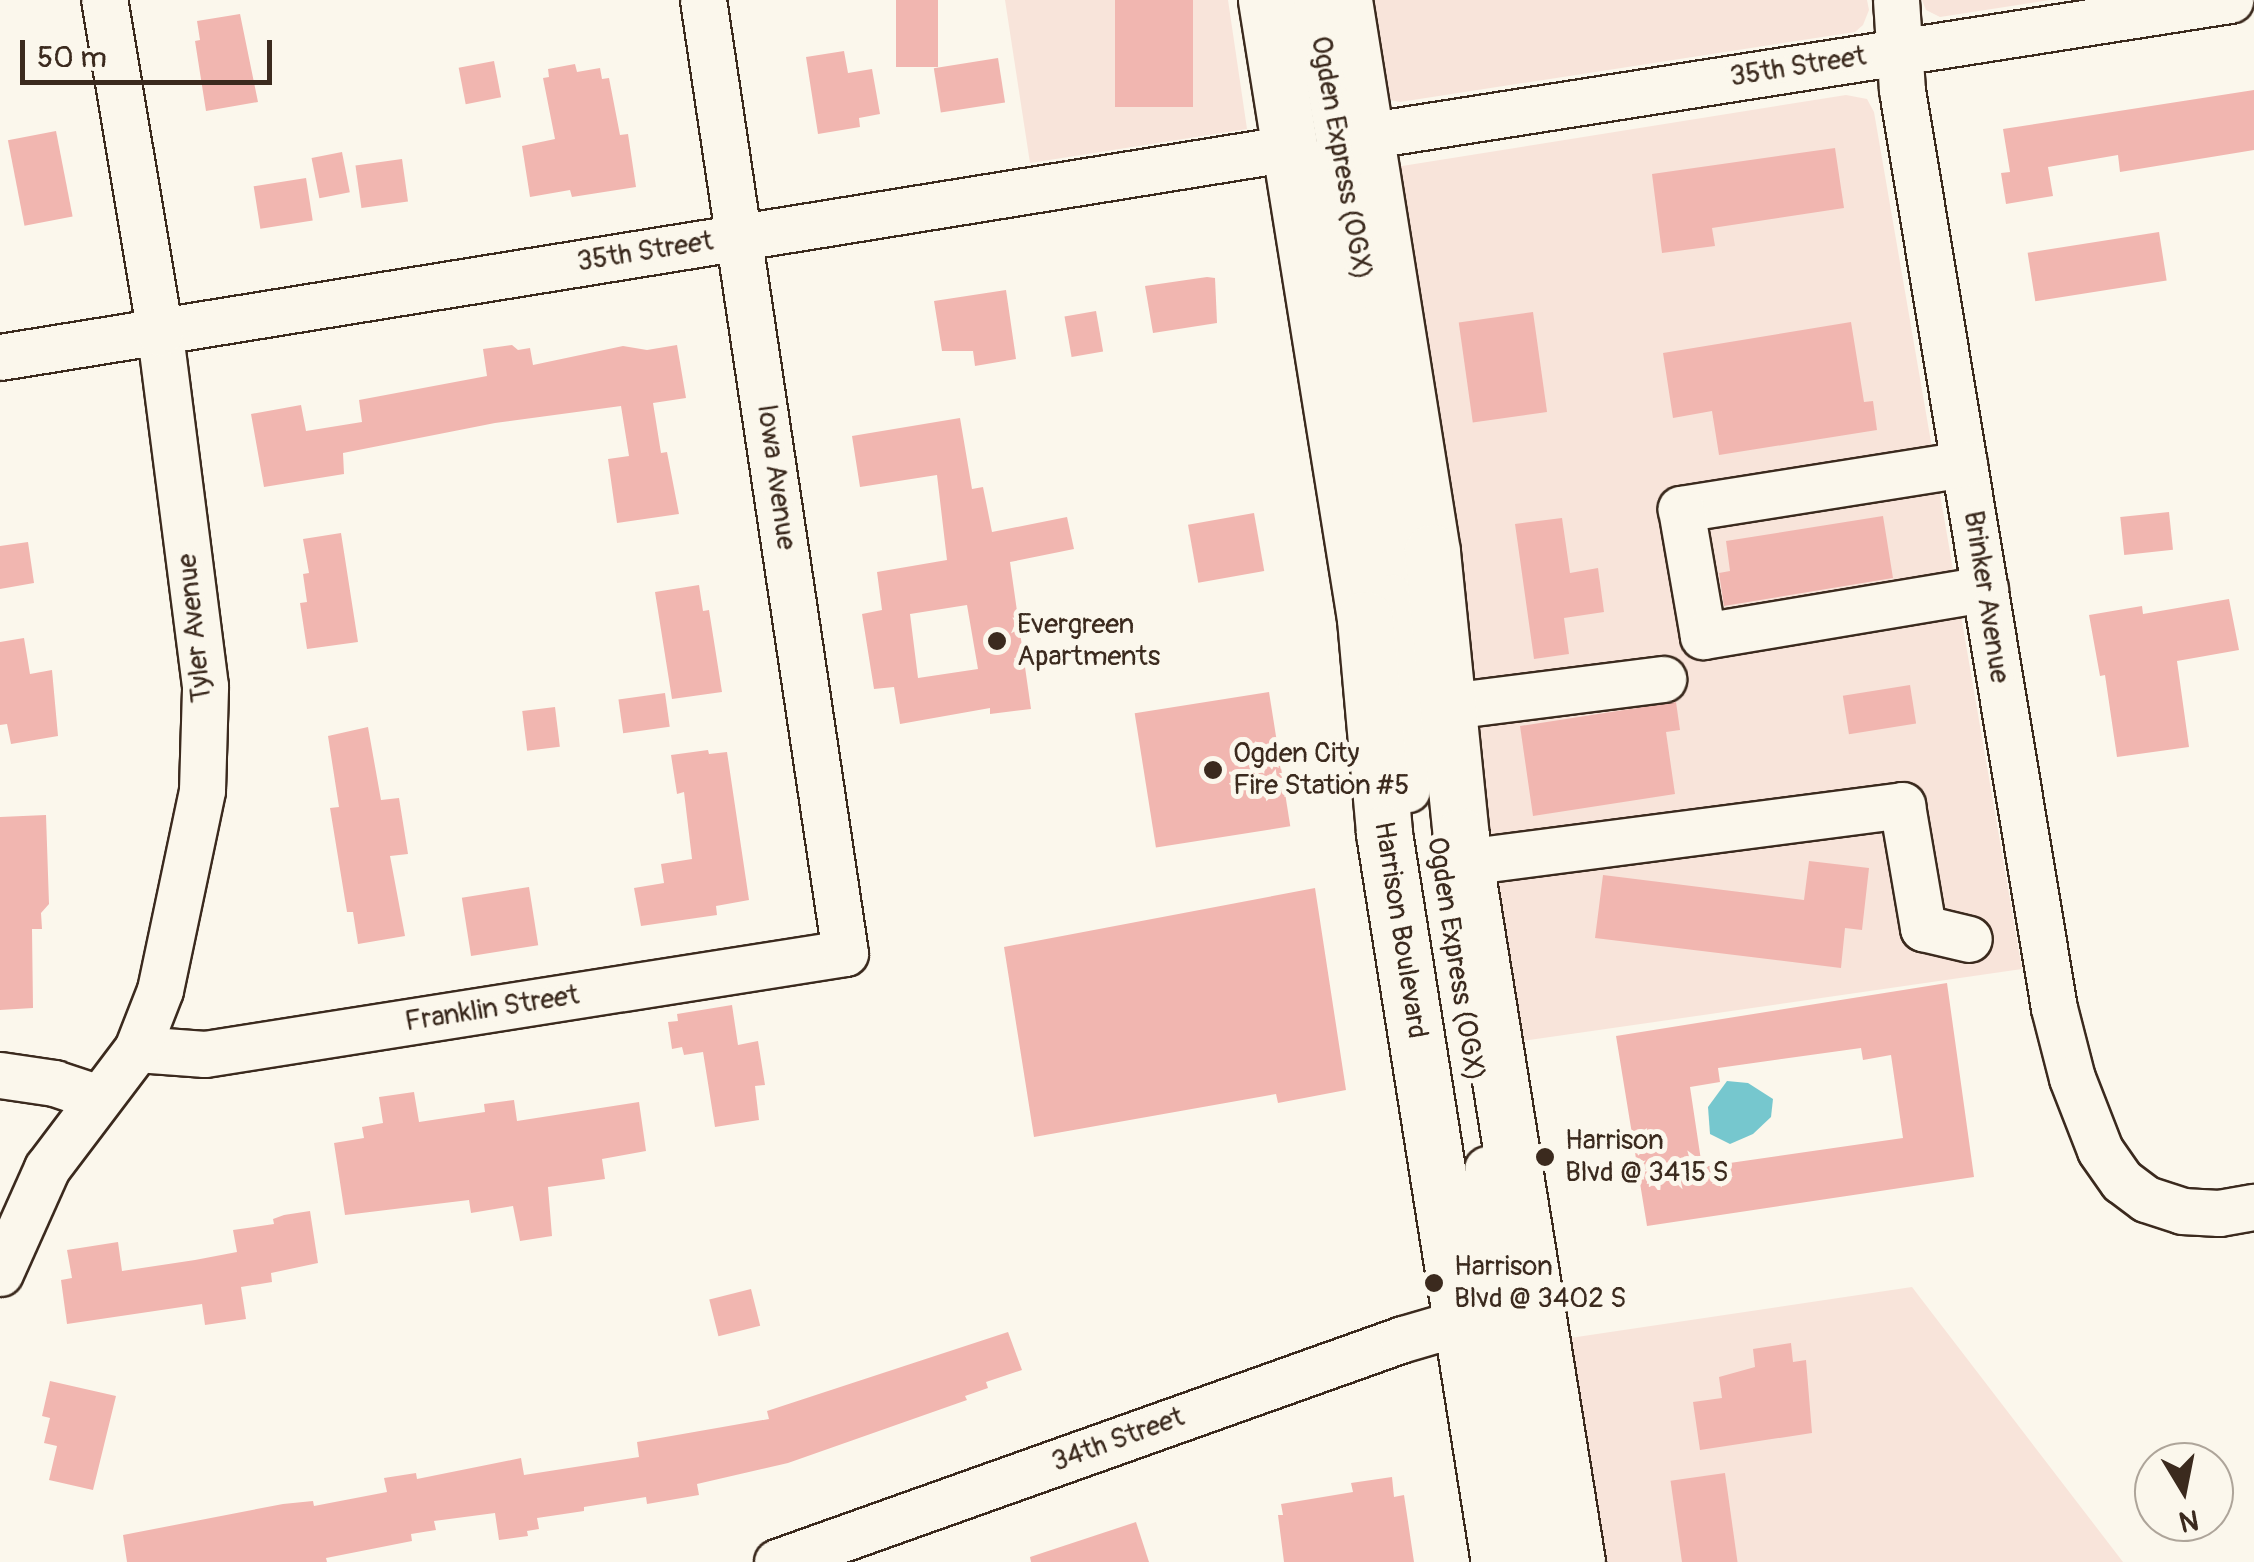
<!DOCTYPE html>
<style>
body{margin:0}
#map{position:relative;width:2254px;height:1562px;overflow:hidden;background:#fbf7ec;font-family:Pangolin,sans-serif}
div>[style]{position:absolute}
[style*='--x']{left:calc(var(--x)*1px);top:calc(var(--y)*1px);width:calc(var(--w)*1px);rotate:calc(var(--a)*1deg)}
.built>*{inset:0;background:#f8e4da}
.water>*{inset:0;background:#76c7ce}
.building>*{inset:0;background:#f1b6b0;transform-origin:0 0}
.roads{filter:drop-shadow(2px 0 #3b2a1e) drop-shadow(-2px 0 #3b2a1e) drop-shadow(0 2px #3b2a1e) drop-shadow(0 -2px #3b2a1e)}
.minor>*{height:45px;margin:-22.5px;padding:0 22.5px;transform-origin:22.5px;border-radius:22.5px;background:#fbf7ec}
.major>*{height:55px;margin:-27.5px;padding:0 27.5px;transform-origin:27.5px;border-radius:27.5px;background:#fbf7ec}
.dots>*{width:28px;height:28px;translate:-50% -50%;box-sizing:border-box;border:5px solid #fbf7ec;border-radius:50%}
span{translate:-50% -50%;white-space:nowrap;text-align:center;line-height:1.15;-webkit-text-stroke:10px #fbf7ec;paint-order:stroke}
.street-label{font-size:28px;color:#3b2a1e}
.poi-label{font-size:28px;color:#3b2a1e}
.left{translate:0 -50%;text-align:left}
.north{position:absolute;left:2134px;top:1442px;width:100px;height:100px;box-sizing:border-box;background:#fbf7ec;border:2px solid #aea59a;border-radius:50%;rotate:170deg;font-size:28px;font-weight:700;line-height:40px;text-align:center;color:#3b2a1e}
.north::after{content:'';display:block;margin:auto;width:35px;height:45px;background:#3b2a1e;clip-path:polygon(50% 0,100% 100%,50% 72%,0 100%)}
.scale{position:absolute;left:20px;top:40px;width:252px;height:45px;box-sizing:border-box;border:5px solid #3b2a1e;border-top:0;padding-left:12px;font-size:30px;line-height:35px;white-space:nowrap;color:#3b2a1e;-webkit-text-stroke:8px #fbf7ec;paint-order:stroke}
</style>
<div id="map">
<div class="built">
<i style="clip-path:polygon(1005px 0,1228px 0,1247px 129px,1030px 163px)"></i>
<i style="clip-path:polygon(1360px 0,1867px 0,1869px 10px,1863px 25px,1855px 32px,1400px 102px,1385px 99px)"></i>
<i style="clip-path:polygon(1922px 0,2050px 0,1940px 17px,1926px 10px)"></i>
<i style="clip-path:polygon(1846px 95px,1867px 99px,1874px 112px,2022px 969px,1523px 1041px,1388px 184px,1396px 168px,1402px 166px)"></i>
<i style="clip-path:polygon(1912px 1287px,2123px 1562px,1605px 1562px,1570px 1338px)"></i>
</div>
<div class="water">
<i style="clip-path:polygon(1727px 1081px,1748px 1083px,1773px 1099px,1771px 1117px,1753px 1134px,1730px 1144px,1710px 1134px,1708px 1107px)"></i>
</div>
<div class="building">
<i style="left:896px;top:0;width:42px;height:67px"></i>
<i style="left:1115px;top:0;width:78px;height:107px"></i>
<i style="clip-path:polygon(240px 14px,258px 102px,206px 111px,195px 41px,200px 40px,197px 21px)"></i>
<i style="clip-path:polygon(844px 51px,848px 73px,872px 69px,880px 114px,859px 118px,860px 127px,818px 134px,806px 57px)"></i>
<i style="left:998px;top:58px;width:45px;height:65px;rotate:81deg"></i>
<i style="left:494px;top:61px;width:37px;height:36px;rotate:79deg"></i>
<i style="clip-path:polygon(575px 64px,577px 72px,600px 68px,602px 79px,609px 78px,620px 135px,628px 134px,636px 187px,572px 197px,570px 190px,530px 197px,522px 146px,555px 139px,543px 78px,549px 77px,548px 69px)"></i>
<i style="clip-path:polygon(2254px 90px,2254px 150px,2120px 172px,2118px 155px,2048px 167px,2053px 196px,2006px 204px,2001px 173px,2010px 172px,2003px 129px)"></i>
<i style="left:56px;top:131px;width:87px;height:49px;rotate:79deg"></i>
<i style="clip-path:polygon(1835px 148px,1844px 208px,1712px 228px,1715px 246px,1662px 253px,1652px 174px)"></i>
<i style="left:342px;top:152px;width:41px;height:31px;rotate:79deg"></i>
<i style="left:402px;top:159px;width:43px;height:47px;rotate:82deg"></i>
<i style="left:306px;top:178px;width:43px;height:53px;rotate:81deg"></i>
<i style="left:2159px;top:232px;width:49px;height:133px;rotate:81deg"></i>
<i style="clip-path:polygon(1207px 277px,1215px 278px,1217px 323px,1153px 333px,1145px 286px)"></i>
<i style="clip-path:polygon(1006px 290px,1016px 359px,975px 366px,973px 351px,942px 351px,934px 301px)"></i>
<i style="left:1096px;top:311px;width:41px;height:32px;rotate:80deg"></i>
<i style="left:1533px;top:312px;width:101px;height:75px;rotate:82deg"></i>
<i style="clip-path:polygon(1851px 322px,1864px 402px,1873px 401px,1877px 430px,1719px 455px,1712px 411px,1673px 418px,1663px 353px)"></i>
<i style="clip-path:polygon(512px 345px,518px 350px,530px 348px,533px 365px,623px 346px,647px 350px,677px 345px,686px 398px,653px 403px,661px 453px,667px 452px,679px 514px,617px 523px,608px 459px,629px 456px,621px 406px,495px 423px,343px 453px,344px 474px,264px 487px,251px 414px,301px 405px,306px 431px,362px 422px,359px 400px,487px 376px,483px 349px)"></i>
<i style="clip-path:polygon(evenodd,960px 418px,972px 489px,983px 487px,992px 532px,1067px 517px,1074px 549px,1010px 562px,1031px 709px,990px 714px,990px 708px,900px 724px,894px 687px,874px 689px,862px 614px,882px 610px,877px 572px,947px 560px,937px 475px,860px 487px,852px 436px,960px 418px,967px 605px,978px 669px,918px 678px,910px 614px,967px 605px)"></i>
<i style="left:2169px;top:512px;width:38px;height:49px;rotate:84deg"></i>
<i style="left:1254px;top:513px;width:59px;height:67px;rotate:80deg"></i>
<i style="clip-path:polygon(1883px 516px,1893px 578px,1724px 606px,1719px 573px,1730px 571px,1726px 541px)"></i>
<i style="clip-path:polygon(1562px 518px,1570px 573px,1598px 568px,1604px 612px,1564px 618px,1569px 654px,1534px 659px,1515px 524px)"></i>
<i style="clip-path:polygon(341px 533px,358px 642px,307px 649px,300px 603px,307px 602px,303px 574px,309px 573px,303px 539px)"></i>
<i style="clip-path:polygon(28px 542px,34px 583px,0 589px,0 546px)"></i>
<i style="clip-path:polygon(699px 585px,703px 611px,709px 610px,722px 692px,672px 699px,655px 592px)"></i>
<i style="clip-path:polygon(2229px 599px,2239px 650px,2177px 661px,2189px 747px,2117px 757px,2105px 675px,2100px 676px,2089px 615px,2142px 606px,2143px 614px)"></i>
<i style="clip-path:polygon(24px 638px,30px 674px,52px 670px,58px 736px,11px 744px,7px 724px,0 725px,0 642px)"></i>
<i style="left:1910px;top:685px;width:39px;height:68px;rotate:81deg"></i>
<i style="left:1269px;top:692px;width:136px;height:136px;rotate:81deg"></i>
<i style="left:665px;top:693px;width:34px;height:47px;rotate:82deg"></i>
<i style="clip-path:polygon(1676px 702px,1680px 730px,1666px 732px,1675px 794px,1533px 816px,1520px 726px)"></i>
<i style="left:555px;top:707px;width:40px;height:33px;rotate:83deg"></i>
<i style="clip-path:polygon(368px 727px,381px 800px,399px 798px,408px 854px,390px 856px,405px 936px,358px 944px,353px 912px,347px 912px,330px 808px,339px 807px,328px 736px)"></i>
<i style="clip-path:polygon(708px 750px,709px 754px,727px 752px,749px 900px,716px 906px,717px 915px,641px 926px,634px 888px,664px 883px,661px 864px,692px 859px,684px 792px,677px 794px,671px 755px)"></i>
<i style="clip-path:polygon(46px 815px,49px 904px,41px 913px,42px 929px,32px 929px,33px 1008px,0 1010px,0 817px)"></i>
<i style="clip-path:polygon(1809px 861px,1869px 868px,1862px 930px,1845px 928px,1841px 968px,1595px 938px,1603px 875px,1804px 900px)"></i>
<i style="left:529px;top:887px;width:59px;height:68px;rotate:81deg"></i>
<i style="clip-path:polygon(1315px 888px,1346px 1090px,1278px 1103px,1276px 1094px,1034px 1137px,1004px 947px)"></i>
<i style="clip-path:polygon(evenodd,1947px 983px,1974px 1177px,1647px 1226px,1616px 1036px,1947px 983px,1861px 1048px,1863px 1060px,1891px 1055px,1903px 1138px,1702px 1167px,1690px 1087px,1720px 1082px,1718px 1068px,1861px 1048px)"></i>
<i style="clip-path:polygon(732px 1005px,738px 1045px,758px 1041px,765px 1085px,755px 1086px,759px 1120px,715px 1127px,703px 1052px,684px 1055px,682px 1047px,672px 1049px,668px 1022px,678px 1021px,677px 1014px)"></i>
<i style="clip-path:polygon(414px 1092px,419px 1122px,485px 1112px,484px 1104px,514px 1100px,517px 1121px,639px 1102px,646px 1151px,602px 1159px,605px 1179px,548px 1187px,552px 1236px,520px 1241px,513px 1206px,471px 1213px,469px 1200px,345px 1215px,334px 1143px,364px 1138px,362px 1127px,383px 1123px,379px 1097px)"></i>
<i style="clip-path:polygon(310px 1211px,318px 1263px,271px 1273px,272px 1282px,241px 1287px,246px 1319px,205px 1325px,202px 1304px,67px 1324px,61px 1280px,72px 1278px,67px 1250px,118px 1242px,122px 1271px,195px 1260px,237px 1252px,233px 1230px,274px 1224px,273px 1219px,284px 1215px)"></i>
<i style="left:751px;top:1289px;width:38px;height:43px;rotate:76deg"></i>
<i style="clip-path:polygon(1008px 1332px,1022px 1370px,986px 1382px,988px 1388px,965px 1396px,967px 1400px,788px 1463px,697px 1484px,699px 1495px,647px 1504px,646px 1497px,584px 1507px,584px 1511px,537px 1518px,539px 1529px,527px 1531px,528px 1536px,499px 1540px,495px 1513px,434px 1521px,436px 1530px,411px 1534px,412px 1541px,326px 1558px,327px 1562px,127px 1562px,123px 1535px,283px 1504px,313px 1501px,314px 1506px,387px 1492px,384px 1478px,416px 1473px,417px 1479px,521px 1458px,524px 1475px,639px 1457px,637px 1442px,769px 1419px,767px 1411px)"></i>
<i style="clip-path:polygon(1791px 1343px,1793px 1362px,1806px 1360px,1812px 1433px,1700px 1450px,1693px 1402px,1722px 1398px,1719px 1377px,1755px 1367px,1753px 1349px)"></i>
<i style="clip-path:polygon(50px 1381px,116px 1396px,93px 1490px,49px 1480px,57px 1446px,44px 1443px,50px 1418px,42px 1416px)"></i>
<i style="left:1725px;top:1473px;width:90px;height:55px;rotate:82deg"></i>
<i style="clip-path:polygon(1392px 1477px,1394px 1497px,1404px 1495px,1414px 1562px,1284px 1562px,1278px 1515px,1283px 1515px,1281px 1504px,1353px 1492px,1351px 1483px)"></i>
<i style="clip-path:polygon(1136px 1522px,1149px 1562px,1031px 1562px,1030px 1557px)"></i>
</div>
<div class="roads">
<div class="minor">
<i style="--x:1315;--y:0;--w:203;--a:80.4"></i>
<i style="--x:1896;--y:0;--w:90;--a:86.2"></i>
<i style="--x:1902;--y:90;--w:930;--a:80.6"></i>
<i style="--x:2054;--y:1008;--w:72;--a:75.6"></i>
<i style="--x:2072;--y:1078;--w:77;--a:68.7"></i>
<i style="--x:2100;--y:1150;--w:38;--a:55"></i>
<i style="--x:2122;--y:1181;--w:30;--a:37"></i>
<i style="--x:2146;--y:1199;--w:38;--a:18"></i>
<i style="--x:2182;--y:1211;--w:37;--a:3"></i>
<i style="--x:2219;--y:1213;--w:36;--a:-10"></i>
<i style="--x:1365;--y:136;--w:876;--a:-8.94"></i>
<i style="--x:1321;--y:165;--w:438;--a:80.8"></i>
<i style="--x:1391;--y:597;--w:193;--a:85.2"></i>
<i style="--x:0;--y:357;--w:1307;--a:-9.2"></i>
<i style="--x:1964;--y:464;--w:287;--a:171"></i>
<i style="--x:1681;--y:509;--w:129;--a:80.2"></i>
<i style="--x:1703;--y:636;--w:286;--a:-9.5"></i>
<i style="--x:1449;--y:706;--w:216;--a:-7.2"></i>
<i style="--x:1465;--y:862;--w:441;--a:-7.4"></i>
<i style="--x:1902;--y:805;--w:125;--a:80.3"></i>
<i style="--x:1923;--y:928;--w:47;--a:13.4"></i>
<i style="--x:137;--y:1049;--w:68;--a:4.2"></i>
<i style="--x:205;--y:1054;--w:648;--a:-8.97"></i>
<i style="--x:845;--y:953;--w:964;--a:-98.47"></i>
<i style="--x:0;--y:1075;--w:55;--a:8.4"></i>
<i style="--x:54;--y:1083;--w:47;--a:18.4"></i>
<i style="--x:1487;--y:1169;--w:398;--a:81.3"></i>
<i style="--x:0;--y:1273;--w:115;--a:-65.9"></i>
<i style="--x:47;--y:1168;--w:149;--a:-52.9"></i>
<i style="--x:137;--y:1049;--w:63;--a:-68.7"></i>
<i style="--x:160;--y:990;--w:204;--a:-78.1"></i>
<i style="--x:202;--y:790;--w:104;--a:-88.3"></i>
<i style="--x:205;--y:686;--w:356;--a:-97.3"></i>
<i style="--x:160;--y:333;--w:338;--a:-99.5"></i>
<i style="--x:777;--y:1562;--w:665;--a:-19.61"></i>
<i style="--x:1403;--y:1339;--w:60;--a:-16.3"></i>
</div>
<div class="major">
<i style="--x:1266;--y:0;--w:627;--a:80.91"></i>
<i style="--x:1365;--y:619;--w:215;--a:84.9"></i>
<i style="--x:1384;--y:833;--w:738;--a:81.04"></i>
<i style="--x:1344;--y:0;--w:559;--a:80.94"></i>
<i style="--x:1432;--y:552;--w:285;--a:84.2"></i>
<i style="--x:1461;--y:836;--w:735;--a:80.92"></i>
</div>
</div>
<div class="dots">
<i style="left:997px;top:641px;background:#3b2a1e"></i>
<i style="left:1213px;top:770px;background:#3b2a1e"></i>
<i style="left:1545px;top:1157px;background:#3b2a1e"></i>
<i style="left:1434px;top:1283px;background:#3b2a1e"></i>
</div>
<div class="street-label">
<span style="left:1798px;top:67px;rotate:-9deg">35th Street</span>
<span style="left:1341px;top:158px;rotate:80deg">Ogden Express (OGX)</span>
<span style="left:645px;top:252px;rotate:-9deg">35th Street</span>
<span style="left:776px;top:477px;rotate:82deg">Iowa Avenue</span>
<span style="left:1986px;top:597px;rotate:81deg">Brinker Avenue</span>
<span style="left:195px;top:628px;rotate:-96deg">Tyler Avenue</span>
<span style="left:1400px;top:930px;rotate:81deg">Harrison Boulevard</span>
<span style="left:1455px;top:959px;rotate:81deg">Ogden Express (OGX)</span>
<span style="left:492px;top:1009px;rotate:-9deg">Franklin Street</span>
<span style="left:1118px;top:1440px;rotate:-20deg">34th Street</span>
</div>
<div class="poi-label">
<span class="left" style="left:1017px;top:641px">Evergreen<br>Apartments</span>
<span class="left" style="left:1233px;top:770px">Ogden City<br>Fire Station #5</span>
<span class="left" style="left:1565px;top:1157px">Harrison<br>Blvd @ 3415 S</span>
<span class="left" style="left:1454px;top:1283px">Harrison<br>Blvd @ 3402 S</span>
</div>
<div class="north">N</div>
<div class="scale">50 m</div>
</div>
